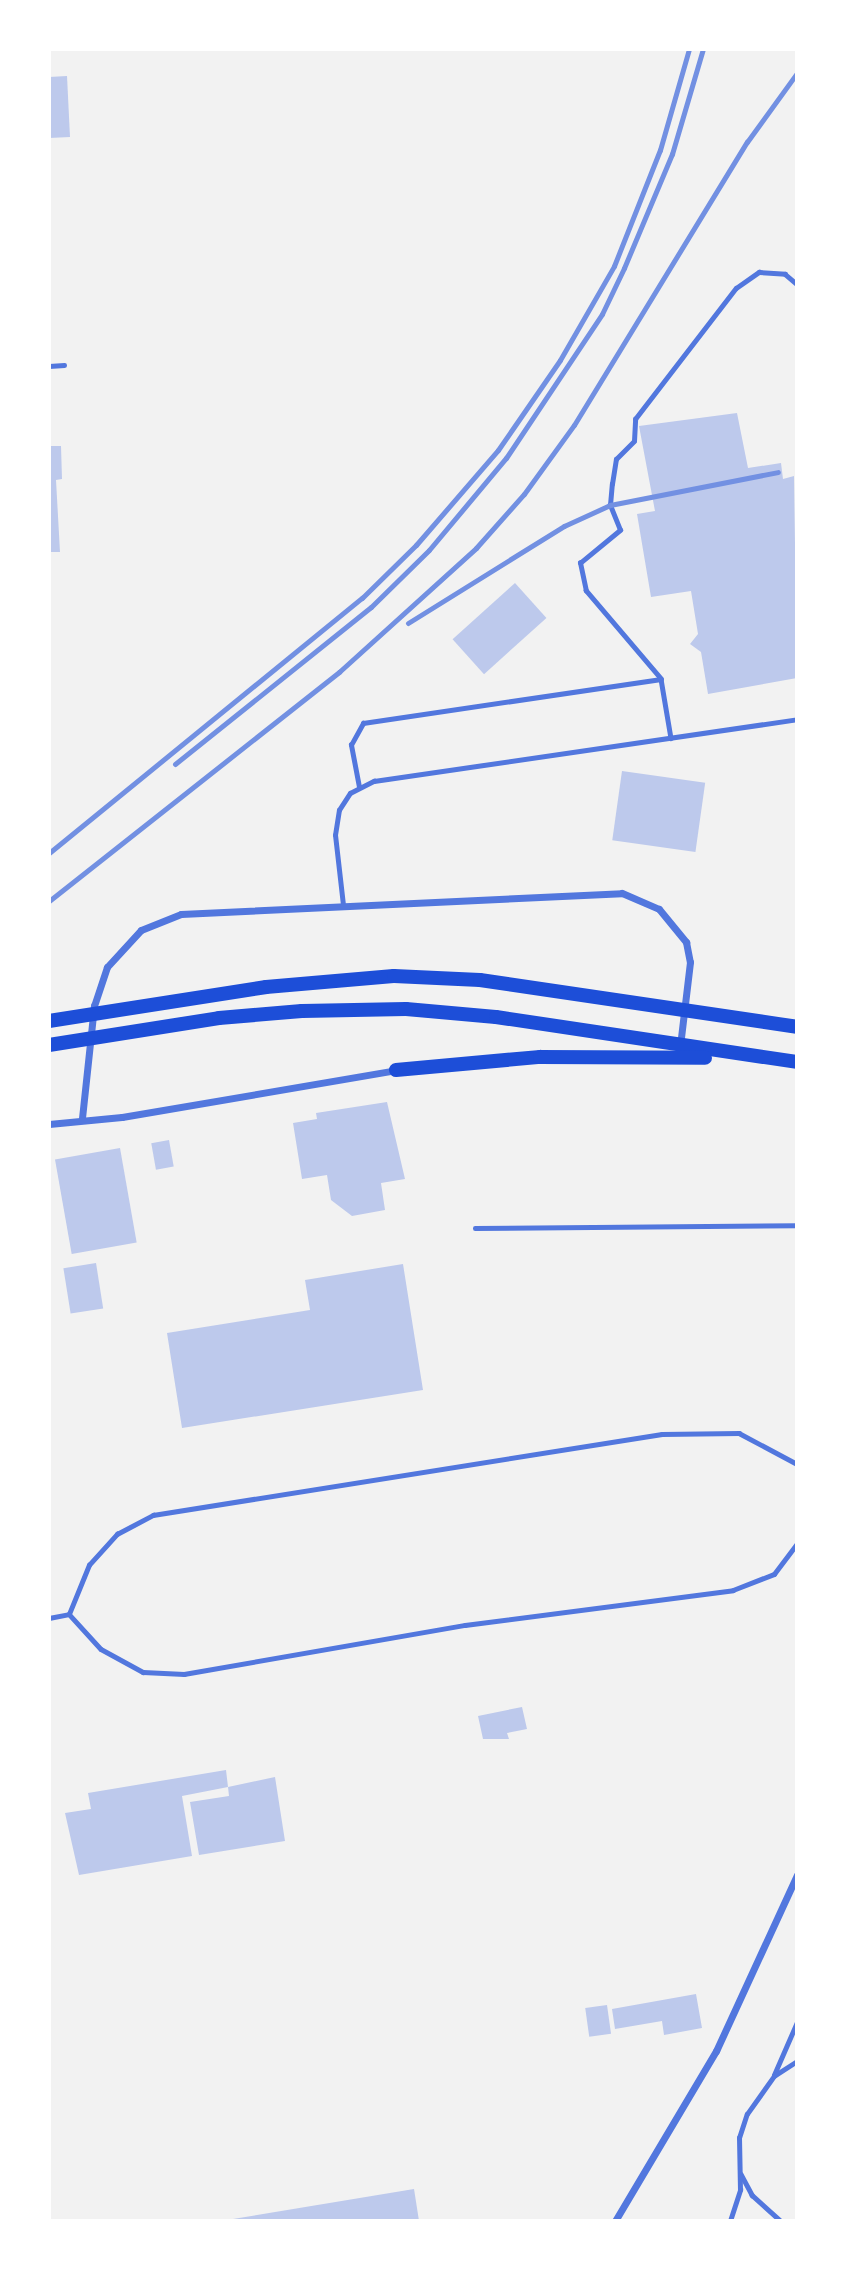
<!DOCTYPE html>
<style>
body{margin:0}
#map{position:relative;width:846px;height:2270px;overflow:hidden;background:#f2f2f2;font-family:Roboto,sans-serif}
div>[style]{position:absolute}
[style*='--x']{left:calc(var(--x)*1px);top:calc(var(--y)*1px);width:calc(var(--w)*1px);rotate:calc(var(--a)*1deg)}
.building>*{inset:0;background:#bdc9ec;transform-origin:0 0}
.service>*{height:4.5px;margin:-2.25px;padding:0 2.25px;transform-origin:2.25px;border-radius:2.25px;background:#5277de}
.minor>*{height:7px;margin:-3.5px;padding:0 3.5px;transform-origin:3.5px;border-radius:3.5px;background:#5277de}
.primary>*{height:14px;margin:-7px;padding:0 7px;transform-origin:7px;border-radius:7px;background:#1d4ed8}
.rail>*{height:5px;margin:-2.5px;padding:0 2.5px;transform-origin:2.5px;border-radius:2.5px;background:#7290e2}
span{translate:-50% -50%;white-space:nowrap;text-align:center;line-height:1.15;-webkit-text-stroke:5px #fff;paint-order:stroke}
.frame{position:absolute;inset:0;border:51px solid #fff;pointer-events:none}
</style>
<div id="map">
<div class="building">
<i style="clip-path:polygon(67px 76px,70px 137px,49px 138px,49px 77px)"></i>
<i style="clip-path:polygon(737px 413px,748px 468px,781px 463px,783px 479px,794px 476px,797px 678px,708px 694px,701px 652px,690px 644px,698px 634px,691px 591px,651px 597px,637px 514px,655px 511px,639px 426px)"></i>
<i style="clip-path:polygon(49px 446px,61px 446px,62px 479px,56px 480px,60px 552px,49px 552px)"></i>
<i style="left:515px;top:583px;width:47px;height:84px;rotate:48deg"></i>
<i style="left:622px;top:771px;width:84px;height:70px;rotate:8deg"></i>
<i style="clip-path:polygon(387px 1102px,405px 1179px,381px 1183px,385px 1210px,352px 1216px,331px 1200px,327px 1175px,302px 1179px,293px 1123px,317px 1119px,316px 1113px)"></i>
<i style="left:169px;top:1140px;width:27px;height:18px;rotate:80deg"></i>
<i style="left:120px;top:1148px;width:96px;height:66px;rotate:80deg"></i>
<i style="left:96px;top:1263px;width:46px;height:33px;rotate:81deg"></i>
<i style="clip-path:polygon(403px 1264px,423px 1390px,182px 1428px,167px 1333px,310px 1310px,305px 1280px)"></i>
<i style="clip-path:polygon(522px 1707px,527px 1729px,507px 1733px,509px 1739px,483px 1739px,478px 1716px)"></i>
<i style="clip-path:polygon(226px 1770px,228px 1787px,275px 1777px,285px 1841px,199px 1855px,190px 1802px,229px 1796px,228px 1787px,182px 1796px,192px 1856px,79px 1875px,65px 1813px,91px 1809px,88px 1793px)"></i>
<i style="clip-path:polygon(696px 1994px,702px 2028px,664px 2035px,662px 2021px,615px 2029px,612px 2009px)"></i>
<i style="left:607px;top:2005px;width:29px;height:22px;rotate:82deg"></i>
<i style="clip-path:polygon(414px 2189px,419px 2221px,227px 2221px,227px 2220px)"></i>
</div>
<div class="service">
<i style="--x:49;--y:366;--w:15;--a:-4"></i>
<i style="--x:661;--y:679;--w:116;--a:-130.4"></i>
<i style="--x:586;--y:591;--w:29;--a:-102"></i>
<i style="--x:580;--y:563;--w:52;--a:-39.5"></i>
<i style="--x:620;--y:530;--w:27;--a:-112"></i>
<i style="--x:610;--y:505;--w:21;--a:-85"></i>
<i style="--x:612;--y:484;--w:25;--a:-81"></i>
<i style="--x:616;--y:459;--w:25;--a:-45"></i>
<i style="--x:634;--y:441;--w:22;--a:-87"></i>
<i style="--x:635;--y:419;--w:165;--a:-52.4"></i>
<i style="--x:736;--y:288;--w:28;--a:-35"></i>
<i style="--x:759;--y:272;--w:26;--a:4"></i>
<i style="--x:785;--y:274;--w:16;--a:40"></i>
<i style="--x:359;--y:787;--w:43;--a:-100.8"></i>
<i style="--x:351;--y:745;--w:25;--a:-61"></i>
<i style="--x:363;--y:723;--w:301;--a:-8.4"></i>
<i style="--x:661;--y:679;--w:60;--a:80.4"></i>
<i style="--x:343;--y:905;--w:70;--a:-96.5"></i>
<i style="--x:335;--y:835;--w:25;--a:-81"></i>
<i style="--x:339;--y:810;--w:20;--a:-57"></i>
<i style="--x:350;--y:793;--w:27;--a:-27"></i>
<i style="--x:374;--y:781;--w:428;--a:-8.3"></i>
<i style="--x:475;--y:1228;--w:322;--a:-0.5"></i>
<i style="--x:69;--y:1614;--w:53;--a:-67.8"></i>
<i style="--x:89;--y:1565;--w:42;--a:-47.9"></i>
<i style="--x:117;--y:1534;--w:41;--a:-27.8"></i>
<i style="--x:153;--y:1515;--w:515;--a:-9.04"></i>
<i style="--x:662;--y:1434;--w:77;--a:-0.7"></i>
<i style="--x:739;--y:1433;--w:66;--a:28.1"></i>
<i style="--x:49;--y:1618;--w:20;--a:-11"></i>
<i style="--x:69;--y:1614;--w:47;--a:47.6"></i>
<i style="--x:101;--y:1649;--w:48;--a:28.7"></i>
<i style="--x:143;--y:1672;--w:41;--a:2.8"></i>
<i style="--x:184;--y:1674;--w:285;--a:-9.9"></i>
<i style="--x:465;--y:1625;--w:270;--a:-7.4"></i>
<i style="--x:733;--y:1590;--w:44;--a:-21.3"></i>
<i style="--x:774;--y:1574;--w:38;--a:-53"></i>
<i style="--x:774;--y:2075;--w:58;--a:-66.5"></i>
<i style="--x:741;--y:2174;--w:24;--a:62"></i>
<i style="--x:752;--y:2195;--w:39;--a:42"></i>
<i style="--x:730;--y:2221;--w:33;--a:-72"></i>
<i style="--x:740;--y:2190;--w:52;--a:-91.1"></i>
<i style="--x:739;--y:2138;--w:25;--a:-72"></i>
<i style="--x:747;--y:2114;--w:47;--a:-54.6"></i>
<i style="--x:774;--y:2076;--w:27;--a:-33"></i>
</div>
<div class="minor">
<i style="--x:82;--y:1118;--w:113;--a:-83.9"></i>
<i style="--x:94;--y:1006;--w:41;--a:-71.6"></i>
<i style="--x:107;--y:967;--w:50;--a:-47.4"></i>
<i style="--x:141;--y:930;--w:43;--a:-21.8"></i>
<i style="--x:181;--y:914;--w:441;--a:-2.7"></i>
<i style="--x:622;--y:893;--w:40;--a:23.4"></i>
<i style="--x:659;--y:909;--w:43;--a:50.7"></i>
<i style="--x:686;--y:942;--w:20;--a:79"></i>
<i style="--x:690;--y:962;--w:85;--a:96.8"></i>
<i style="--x:49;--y:1124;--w:73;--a:-5.5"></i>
<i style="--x:122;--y:1117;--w:278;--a:-9.7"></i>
<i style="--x:615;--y:2221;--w:198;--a:-59.3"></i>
<i style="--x:716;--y:2051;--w:194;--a:-65.3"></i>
</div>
<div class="primary">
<i style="--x:49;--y:1021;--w:220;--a:-8.9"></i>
<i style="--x:266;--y:987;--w:128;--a:-4.9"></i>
<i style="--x:394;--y:976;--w:86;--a:2.7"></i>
<i style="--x:480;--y:980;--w:320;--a:8.4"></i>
<i style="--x:49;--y:1045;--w:172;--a:-9"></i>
<i style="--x:219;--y:1018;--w:83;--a:-4.8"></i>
<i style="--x:302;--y:1011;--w:104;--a:-1.1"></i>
<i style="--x:406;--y:1009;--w:90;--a:5.1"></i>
<i style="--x:496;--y:1017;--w:304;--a:8.5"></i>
<i style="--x:396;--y:1070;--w:145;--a:-5.2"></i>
<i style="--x:540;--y:1057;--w:165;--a:0.3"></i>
</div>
<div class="rail">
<i style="--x:408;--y:623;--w:184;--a:-31.9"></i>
<i style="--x:564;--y:526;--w:51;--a:-24.5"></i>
<i style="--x:610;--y:505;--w:171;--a:-11.1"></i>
<i style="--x:175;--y:764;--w:251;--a:-38.7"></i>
<i style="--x:371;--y:607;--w:81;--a:-44.5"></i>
<i style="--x:429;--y:550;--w:120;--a:-50.1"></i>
<i style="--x:506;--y:458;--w:173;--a:-56.3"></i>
<i style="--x:602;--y:314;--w:51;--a:-64.4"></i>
<i style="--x:624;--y:268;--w:124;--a:-67.2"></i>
<i style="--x:672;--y:154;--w:109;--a:-73.6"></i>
<i style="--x:49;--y:853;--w:404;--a:-39.2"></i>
<i style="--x:362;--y:598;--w:76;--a:-44.5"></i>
<i style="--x:416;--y:545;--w:125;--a:-49.2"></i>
<i style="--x:498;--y:450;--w:109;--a:-55.4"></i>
<i style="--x:560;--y:360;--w:108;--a:-60.1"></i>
<i style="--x:614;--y:266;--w:125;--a:-68.4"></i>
<i style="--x:660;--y:150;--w:105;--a:-74"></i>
<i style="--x:49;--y:901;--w:370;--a:-38.3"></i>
<i style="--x:339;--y:672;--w:185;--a:-42.1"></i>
<i style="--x:476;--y:548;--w:72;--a:-48.4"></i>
<i style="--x:524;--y:494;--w:85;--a:-54.1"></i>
<i style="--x:574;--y:425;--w:332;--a:-58.6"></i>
<i style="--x:747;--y:142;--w:85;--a:-54.1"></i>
</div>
<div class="frame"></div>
</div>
